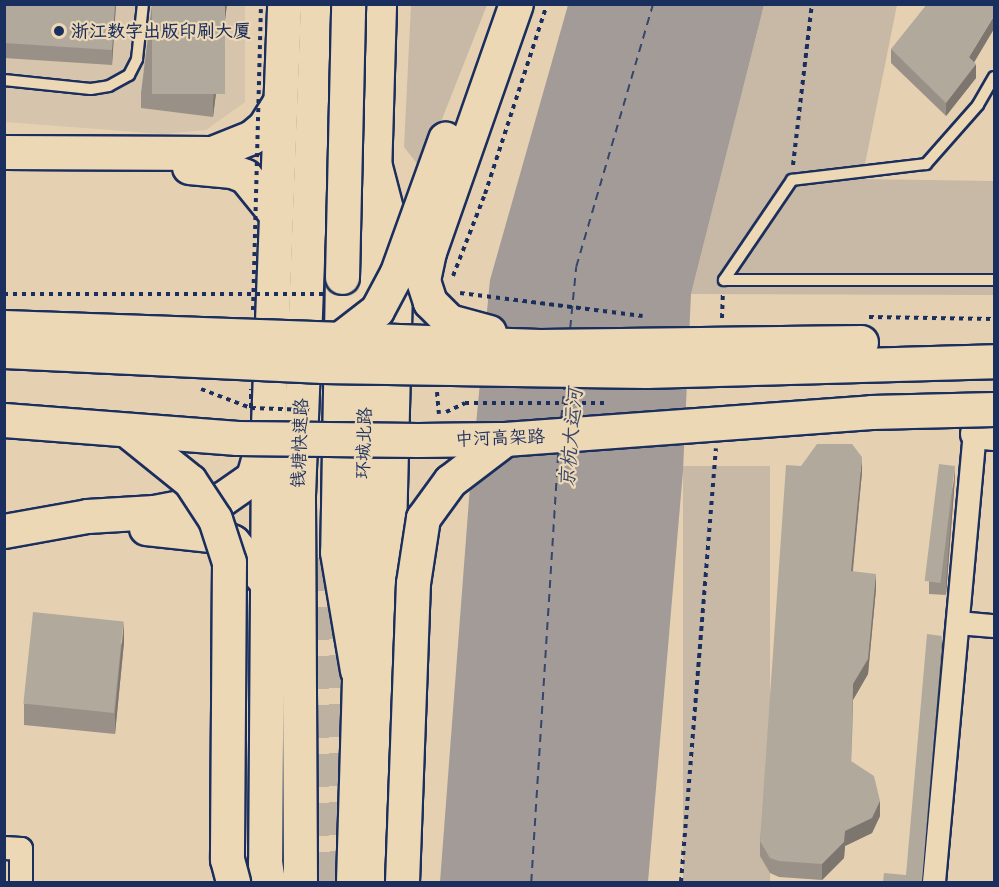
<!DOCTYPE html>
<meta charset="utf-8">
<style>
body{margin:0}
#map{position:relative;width:999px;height:887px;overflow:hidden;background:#e5d1b2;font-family:Delius,"LXGW WenKai TC",sans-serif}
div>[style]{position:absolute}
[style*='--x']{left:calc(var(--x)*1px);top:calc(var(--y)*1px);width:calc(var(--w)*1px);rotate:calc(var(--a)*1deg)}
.built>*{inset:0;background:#d6c5ac}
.green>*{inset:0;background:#c7b9a6;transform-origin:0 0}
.water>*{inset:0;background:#a29b98}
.ferry>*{height:1.5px;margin-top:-0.75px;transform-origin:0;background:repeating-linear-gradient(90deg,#36456a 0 8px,transparent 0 14px)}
.trunk-tunnel>*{height:33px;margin-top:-16.5px;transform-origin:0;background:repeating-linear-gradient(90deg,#bdb1a1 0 33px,transparent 0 49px)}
.path>*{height:4px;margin-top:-2px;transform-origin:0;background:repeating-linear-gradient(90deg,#1b2f5e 0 4.5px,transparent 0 9px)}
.roads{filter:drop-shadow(2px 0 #1b2f5e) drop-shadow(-2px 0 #1b2f5e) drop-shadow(0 2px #1b2f5e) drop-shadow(0 -2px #1b2f5e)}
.service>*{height:10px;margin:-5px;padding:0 5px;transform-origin:5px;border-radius:5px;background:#edd8b6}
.minor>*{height:22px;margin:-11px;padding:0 11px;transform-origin:11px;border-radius:11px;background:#edd8b6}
.tertiary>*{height:28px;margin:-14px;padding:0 14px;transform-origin:14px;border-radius:14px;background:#edd8b6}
.primary>*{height:33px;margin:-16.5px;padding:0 16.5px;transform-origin:16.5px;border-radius:16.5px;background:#edd8b6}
.trunk>*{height:33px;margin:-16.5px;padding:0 16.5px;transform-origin:16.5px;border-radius:16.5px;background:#edd8b6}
.path-bridge>*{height:4px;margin-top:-2px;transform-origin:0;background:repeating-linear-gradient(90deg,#1b2f5e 0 4.5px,transparent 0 9px)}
.bridges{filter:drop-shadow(2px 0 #1b2f5e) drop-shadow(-2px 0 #1b2f5e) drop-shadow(0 2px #1b2f5e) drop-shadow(0 -2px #1b2f5e)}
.trunk-bridge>*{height:33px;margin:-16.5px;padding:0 16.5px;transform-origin:16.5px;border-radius:16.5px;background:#edd8b6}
.wall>*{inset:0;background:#999187}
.shaded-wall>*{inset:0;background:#7d766e}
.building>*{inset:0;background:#b2a99d;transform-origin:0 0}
.dots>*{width:16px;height:16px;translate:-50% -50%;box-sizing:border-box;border:3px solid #edd8b6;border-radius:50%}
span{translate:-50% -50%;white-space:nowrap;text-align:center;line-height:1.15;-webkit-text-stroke:4.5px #edd8b6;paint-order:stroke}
.poi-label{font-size:18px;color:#1b2f5e;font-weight:700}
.left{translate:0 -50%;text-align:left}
.street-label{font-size:18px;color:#1b2f5e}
.water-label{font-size:20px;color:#36456a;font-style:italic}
.frame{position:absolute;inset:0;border:6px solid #1b2f5e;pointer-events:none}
</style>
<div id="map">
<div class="built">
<i style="clip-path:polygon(4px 5px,245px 5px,245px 102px,206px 130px,163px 134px,5px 122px)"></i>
</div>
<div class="green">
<i style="clip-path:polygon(411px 5px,487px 5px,422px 170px,404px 147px)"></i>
<i style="clip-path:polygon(764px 5px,897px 5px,862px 179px,994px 181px,994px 295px,691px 294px)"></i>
<i style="left:683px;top:466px;width:87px;height:417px"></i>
</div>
<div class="water">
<i style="clip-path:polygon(568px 5px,764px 5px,691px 294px,683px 471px,648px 882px,440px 882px,470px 486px,490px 280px)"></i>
</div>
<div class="ferry">
<i style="--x:570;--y:328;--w:61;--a:-84.4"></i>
<i style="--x:576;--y:267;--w:274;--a:-73.7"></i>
<i style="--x:561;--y:418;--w:31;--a:-84"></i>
<i style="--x:531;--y:882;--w:431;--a:-86.4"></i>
</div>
<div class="trunk-tunnel">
<i style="--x:329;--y:557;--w:325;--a:89.8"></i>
</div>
<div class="path">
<i style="--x:793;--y:165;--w:162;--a:-83.3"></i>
<i style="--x:453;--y:276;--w:88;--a:-68.7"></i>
<i style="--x:485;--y:194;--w:200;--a:-71.9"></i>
<i style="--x:722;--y:318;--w:26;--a:-88"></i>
<i style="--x:437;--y:392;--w:22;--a:85"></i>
<i style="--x:681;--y:882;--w:435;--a:-85.4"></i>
</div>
<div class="roads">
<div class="service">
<i style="--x:994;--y:77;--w:32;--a:120"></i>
<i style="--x:978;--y:105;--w:79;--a:131.4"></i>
<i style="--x:926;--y:164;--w:135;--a:173.2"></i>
<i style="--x:792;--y:180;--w:121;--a:124.2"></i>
<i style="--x:724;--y:280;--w:270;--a:0"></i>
<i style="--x:4;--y:80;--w:87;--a:5.9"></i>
<i style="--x:91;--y:89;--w:18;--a:-9"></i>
<i style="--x:109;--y:86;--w:23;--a:-29"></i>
<i style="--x:129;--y:75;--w:18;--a:-63"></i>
<i style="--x:137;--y:59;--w:55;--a:-83.8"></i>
</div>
<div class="minor">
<i style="--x:958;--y:623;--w:36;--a:5"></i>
<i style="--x:4;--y:848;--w:17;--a:3"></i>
<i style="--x:21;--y:849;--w:33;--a:90"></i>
<i style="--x:934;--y:882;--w:450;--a:-84.8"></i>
</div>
<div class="tertiary">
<i style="--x:975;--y:434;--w:19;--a:6"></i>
</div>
<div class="primary">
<i style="--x:265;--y:882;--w:457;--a:-89.6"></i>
<i style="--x:268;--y:425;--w:421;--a:-87.8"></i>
<i style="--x:353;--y:882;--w:878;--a:-88.3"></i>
</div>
<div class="trunk">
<i style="--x:4;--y:152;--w:208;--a:0.3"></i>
<i style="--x:212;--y:153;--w:43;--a:-21.8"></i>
<i style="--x:252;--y:137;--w:16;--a:-40"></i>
<i style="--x:264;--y:127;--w:28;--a:-58"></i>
<i style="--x:372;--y:155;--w:95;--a:75.4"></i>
<i style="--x:396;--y:247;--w:570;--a:91.41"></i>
<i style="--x:382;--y:817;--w:66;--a:97.9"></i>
<i style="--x:189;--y:167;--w:43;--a:5.3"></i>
<i style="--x:232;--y:171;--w:14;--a:21"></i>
<i style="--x:245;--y:176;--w:48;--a:51"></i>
<i style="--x:342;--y:277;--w:275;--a:91"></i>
<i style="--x:337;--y:552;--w:120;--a:80.4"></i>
<i style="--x:146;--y:528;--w:74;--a:6.2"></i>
<i style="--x:220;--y:536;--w:14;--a:25"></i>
<i style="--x:233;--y:542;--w:53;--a:50.3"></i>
<i style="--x:4;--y:531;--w:84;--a:-10.2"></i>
<i style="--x:87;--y:516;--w:67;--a:-3.4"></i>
<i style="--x:154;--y:512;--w:69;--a:-10.8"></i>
<i style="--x:222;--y:499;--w:38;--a:-35"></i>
<i style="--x:253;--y:477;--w:54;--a:-73.9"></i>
<i style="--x:265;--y:862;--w:20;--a:81"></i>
<i style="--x:300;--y:882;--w:387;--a:-90.3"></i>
<i style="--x:298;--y:495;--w:491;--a:-87.8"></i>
</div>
</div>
<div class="path-bridge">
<i style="--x:460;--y:293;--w:184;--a:7.2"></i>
<i style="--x:4;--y:294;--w:320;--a:0"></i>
<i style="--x:253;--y:310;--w:306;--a:-88.5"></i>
<i style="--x:869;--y:317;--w:125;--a:0.9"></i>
<i style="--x:201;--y:389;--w:53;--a:20.8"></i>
<i style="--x:251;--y:408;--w:59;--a:1.9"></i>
<i style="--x:251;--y:408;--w:19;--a:-90"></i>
<i style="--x:446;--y:412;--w:21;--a:-25"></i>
<i style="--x:465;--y:403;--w:139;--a:0"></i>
</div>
<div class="bridges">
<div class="trunk-bridge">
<i style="--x:342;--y:277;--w:273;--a:-88.7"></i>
<i style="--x:4;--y:327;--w:536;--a:2.03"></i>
<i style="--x:540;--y:346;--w:321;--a:-0.7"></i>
<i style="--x:489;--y:332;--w:41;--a:-164.6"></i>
<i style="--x:449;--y:321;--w:27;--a:-135"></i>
<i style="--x:430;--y:302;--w:23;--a:-108"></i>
<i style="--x:423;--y:280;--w:29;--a:-78"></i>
<i style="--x:429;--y:252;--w:263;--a:-70.7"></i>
<i style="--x:342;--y:337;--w:44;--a:-37.6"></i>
<i style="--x:377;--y:310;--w:40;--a:-62"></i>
<i style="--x:396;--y:275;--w:145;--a:-70.2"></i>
<i style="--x:4;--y:351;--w:319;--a:2.7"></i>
<i style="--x:323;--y:366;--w:323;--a:0.9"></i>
<i style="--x:646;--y:371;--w:348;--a:-1.6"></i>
<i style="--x:4;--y:420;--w:234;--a:4.4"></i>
<i style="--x:237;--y:438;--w:181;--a:0.6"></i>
<i style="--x:418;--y:440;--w:87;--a:-0.7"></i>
<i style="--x:505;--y:439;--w:367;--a:-4.2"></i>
<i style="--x:871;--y:412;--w:123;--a:-1.4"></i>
<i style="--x:129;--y:432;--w:78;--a:38.8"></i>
<i style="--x:190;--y:481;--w:45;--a:56.7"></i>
<i style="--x:215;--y:519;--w:45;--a:72"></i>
<i style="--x:229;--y:562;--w:297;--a:90.4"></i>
<i style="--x:227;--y:859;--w:24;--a:75"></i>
<i style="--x:402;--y:882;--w:299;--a:-87.9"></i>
<i style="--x:413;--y:583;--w:66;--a:-81.3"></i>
<i style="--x:423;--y:518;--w:46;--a:-53.9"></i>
<i style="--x:450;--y:481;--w:69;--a:-37.4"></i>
</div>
</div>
<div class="wall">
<i style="clip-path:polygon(4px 4px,116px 4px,112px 65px,4px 58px)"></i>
<i style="clip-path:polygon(152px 4px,227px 4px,213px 117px,141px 108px,141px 93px)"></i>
<i style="clip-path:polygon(891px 49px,974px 62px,976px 78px,946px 116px,891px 63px)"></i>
<i style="clip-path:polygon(801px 466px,862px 472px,853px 571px,876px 589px,868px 674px,853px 700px,851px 762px,880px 816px,872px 833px,845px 846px,844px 858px,822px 880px,779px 877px,770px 873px,760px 856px,760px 841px)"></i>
<i style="clip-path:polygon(955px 477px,946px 595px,929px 594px,929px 582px)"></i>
<i style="clip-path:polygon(124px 642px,115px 734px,24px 725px,24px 704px)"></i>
</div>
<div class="shaded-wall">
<i style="clip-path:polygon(115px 4px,116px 4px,112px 65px,112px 50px)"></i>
<i style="clip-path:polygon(225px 4px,227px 4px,213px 117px,213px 102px)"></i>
<i style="clip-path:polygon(994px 16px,994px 29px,969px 71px,969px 57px)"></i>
<i style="clip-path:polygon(976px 64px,976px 78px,946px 116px,946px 103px)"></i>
<i style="clip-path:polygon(862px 457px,862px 472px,851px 586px,851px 571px)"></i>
<i style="clip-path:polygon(955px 466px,955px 477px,946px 595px,946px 583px)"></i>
<i style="clip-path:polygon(876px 574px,876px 589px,868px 674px,853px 700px,851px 777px,853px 684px)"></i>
<i style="clip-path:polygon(124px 621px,124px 642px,115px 734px,115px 713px)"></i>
<i style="clip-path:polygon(942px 636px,942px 646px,922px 882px)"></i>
<i style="clip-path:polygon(880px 801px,880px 816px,872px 833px,845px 846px,844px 858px,822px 880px,822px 864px,845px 831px)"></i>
</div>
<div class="building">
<i style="clip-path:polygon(4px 4px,115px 4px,112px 50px,4px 43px)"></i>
<i style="left:152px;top:4px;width:73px;height:90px"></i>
<i style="clip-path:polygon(927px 4px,994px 4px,994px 16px,969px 57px,976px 64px,946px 103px,891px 49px)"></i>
<i style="clip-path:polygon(817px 444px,852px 444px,862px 457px,851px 571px,876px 574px,868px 659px,853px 684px,851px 761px,874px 776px,880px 801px,872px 818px,845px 831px,844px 842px,822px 864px,779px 861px,770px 858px,760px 841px,786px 465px,801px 466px)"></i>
<i style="left:939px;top:464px;width:16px;height:118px;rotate:7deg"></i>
<i style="left:33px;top:612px;width:91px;height:92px;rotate:6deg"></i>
<i style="clip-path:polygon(927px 634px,942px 636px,922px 882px,883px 882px,884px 873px,906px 875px)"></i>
</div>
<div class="dots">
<i style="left:59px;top:31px;background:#1b2f5e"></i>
</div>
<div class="poi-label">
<span class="left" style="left:71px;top:31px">浙江数字出版印刷大厦</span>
</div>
<div class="street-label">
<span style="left:500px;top:438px;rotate:-2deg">中河高架路</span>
<span style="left:300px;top:443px;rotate:-88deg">钱塘快速路</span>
<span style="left:364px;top:443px;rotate:-88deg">环城北路</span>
</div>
<div class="water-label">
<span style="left:570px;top:438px;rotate:-85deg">京杭大运河</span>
</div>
<div class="frame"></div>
</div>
